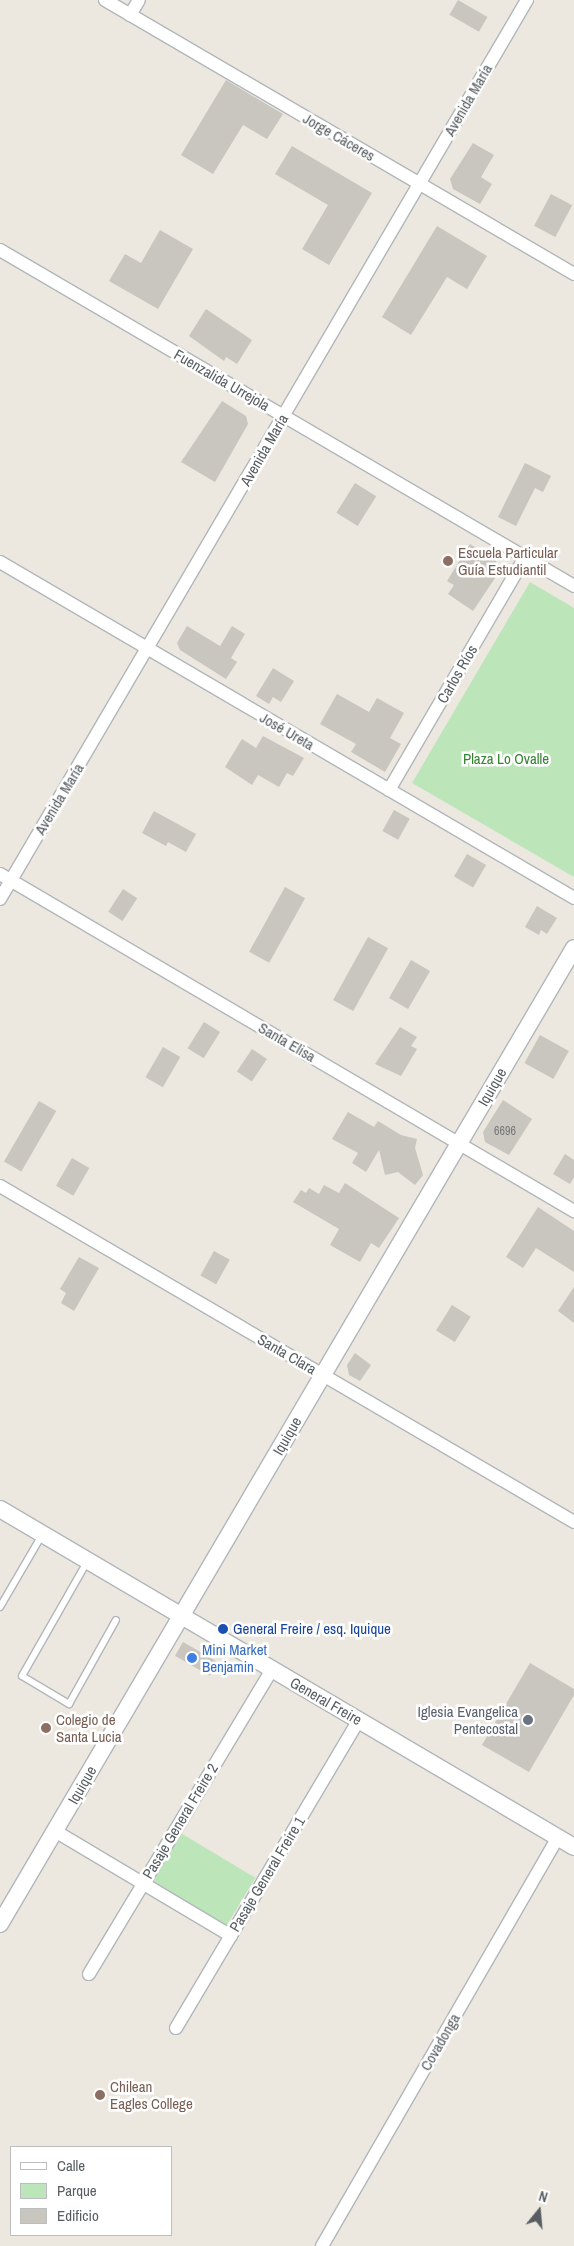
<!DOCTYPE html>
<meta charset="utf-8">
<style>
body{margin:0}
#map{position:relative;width:574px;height:2246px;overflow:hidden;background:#ece8df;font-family:"Archivo Narrow",sans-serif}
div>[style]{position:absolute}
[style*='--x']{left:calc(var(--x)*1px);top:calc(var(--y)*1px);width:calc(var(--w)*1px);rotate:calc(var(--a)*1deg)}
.green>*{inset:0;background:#bde5ba;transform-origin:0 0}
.building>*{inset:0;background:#c9c5bf;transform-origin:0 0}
.roads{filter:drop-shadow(1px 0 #b2b6bb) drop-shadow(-1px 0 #b2b6bb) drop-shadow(0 1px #b2b6bb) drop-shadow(0 -1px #b2b6bb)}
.service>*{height:6px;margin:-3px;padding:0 3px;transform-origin:3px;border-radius:3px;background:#fff}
.minor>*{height:12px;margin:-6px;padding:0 6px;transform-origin:6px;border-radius:6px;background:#fff}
.tertiary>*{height:16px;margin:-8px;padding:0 8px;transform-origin:8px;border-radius:8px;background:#fff}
.dots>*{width:14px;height:14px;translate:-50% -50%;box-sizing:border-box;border:2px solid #fff;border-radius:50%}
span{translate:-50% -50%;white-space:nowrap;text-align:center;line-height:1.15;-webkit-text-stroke:5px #fff;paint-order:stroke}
.number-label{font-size:12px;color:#747778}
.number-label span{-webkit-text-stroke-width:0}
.street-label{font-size:15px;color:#585d61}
.education-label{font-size:15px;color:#785e54}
.left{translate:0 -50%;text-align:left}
.park-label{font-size:15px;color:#348533}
.transit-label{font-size:15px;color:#164399}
.shop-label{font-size:15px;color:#366cbe}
.worship-label{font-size:15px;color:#5b616d}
.right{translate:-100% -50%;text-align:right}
.legend{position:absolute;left:10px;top:2146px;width:162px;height:90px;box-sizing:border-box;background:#fff;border:1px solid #bcbec0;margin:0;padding:6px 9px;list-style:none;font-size:15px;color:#585d61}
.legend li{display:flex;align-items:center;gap:10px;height:25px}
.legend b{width:25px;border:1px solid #bcbec0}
.north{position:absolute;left:514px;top:2186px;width:50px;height:50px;-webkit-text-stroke:4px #fff;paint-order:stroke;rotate:17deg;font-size:14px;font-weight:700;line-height:20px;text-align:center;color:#585d61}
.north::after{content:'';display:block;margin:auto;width:18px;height:22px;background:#585d61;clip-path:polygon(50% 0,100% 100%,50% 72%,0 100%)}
</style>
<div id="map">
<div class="green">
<i style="clip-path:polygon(530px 582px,574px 608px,574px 877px,412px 783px)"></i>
<i style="left:179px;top:1832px;width:89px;height:58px;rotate:31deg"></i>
</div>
<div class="building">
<i style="left:458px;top:0;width:34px;height:17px;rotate:30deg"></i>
<i style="clip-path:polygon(226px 80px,283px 114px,267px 139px,243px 125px,213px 174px,181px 155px)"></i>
<i style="clip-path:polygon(473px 143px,494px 155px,481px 177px,492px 184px,480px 204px,453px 189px,450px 179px)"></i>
<i style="clip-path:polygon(292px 146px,372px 193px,329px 265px,302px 249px,328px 205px,275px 174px)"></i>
<i style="left:551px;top:194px;width:24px;height:36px;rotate:28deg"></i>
<i style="clip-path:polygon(437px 226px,487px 256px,467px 289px,447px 277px,411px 335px,382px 317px)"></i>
<i style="clip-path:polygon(160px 230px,193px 249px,158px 309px,109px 281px,125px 254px,141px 263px)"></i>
<i style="clip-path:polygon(206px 309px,252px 340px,237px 364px,226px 357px,224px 361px,189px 336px)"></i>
<i style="clip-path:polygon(222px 401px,246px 416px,248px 424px,215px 482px,181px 462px)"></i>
<i style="clip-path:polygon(525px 463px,551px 476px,543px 492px,535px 488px,516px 526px,498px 517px)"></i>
<i style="left:355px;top:483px;width:25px;height:35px;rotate:32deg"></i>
<i style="clip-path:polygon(470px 544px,496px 560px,499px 572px,473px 611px,448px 594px,454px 585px,447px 581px)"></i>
<i style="clip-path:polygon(187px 626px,220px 646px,232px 626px,245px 634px,231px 658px,237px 662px,226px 679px,180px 650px,177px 643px)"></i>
<i style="clip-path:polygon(273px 668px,294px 681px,281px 702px,273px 697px,269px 704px,256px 696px)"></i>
<i style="clip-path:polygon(337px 694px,369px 712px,377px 698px,404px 713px,390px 738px,401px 744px,385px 772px,351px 752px,356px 744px,320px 724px)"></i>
<i style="clip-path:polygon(263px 736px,304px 758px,293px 776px,287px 773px,279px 787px,258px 775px,252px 785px,225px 767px,242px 739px,256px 748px)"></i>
<i style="left:394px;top:810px;width:18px;height:24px;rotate:29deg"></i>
<i style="clip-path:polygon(154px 811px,196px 834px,186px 852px,168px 842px,166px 846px,142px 833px)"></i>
<i style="left:467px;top:854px;width:22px;height:26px;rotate:30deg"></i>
<i style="left:285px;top:887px;width:23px;height:74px;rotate:29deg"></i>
<i style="left:123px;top:889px;width:17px;height:27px;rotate:33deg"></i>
<i style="clip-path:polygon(537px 906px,557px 918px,547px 934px,541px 930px,539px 935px,525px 927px)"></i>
<i style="left:368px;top:937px;width:23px;height:72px;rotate:29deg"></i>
<i style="left:411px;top:960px;width:22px;height:44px;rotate:30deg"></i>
<i style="left:204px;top:1022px;width:19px;height:31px;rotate:32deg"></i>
<i style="clip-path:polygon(400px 1027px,417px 1037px,411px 1046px,417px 1049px,401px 1076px,375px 1064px)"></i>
<i style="left:540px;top:1035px;width:33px;height:32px;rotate:29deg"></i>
<i style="left:163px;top:1047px;width:20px;height:35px;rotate:30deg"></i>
<i style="left:252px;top:1049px;width:18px;height:27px;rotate:34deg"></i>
<i style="clip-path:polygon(503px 1100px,532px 1119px,509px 1155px,485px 1142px,483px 1132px)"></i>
<i style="left:39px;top:1101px;width:20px;height:70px;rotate:30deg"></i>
<i style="clip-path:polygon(348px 1112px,374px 1127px,378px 1121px,401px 1135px,417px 1139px,415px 1148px,423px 1175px,415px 1185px,398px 1172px,385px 1175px,379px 1150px,366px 1172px,352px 1163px,358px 1153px,332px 1139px)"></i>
<i style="clip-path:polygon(565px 1154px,574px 1160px,574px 1177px,570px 1184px,553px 1174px)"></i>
<i style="left:72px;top:1158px;width:20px;height:32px;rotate:30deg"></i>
<i style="clip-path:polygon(345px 1183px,399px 1218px,379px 1248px,371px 1243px,360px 1262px,330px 1245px,339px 1229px,293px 1202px,301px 1190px,306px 1193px,309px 1188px,319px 1194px,324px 1185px,339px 1193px)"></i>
<i style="clip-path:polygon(538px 1207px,574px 1231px,574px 1272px,536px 1248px,523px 1268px,506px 1257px)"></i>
<i style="left:214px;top:1251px;width:18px;height:28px;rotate:29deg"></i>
<i style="clip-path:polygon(79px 1257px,99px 1268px,74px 1311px,61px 1303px,66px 1293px,60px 1289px)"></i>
<i style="clip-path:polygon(574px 1287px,574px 1323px,558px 1311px)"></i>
<i style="left:452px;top:1305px;width:22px;height:30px;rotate:32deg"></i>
<i style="clip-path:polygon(355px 1353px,371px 1365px,360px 1381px,349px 1375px,347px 1365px)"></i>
<i style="left:183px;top:1642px;width:40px;height:16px;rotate:30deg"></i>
<i style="clip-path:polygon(530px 1663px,574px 1689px,574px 1695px,529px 1772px,482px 1745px)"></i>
</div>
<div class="roads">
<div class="service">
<i style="--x:87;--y:1562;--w:131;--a:119.7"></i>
<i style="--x:22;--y:1676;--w:55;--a:30.8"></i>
<i style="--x:69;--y:1704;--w:96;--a:-60.8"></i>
<i style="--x:0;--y:1607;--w:83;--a:-59.7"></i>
</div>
<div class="minor">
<i style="--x:105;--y:0;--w:543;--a:30.29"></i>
<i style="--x:130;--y:15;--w:17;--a:-59"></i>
<i style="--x:0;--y:250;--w:665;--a:30.34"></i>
<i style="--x:0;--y:562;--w:665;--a:30.34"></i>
<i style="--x:389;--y:790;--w:270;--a:-59.7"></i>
<i style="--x:0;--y:874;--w:666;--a:30.42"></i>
<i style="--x:0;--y:899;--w:1042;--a:-59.62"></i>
<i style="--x:0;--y:1186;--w:665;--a:30.34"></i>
<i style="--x:55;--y:1831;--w:205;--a:30.8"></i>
<i style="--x:89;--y:1974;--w:356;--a:-59"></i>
<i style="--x:176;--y:2028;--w:358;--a:-59.3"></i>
<i style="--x:322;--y:2246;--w:472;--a:-60"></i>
</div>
<div class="tertiary">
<i style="--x:0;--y:1509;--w:666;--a:30.49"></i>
<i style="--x:0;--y:1924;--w:1132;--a:-59.54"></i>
</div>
</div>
<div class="dots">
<i style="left:448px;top:561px;background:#8d6e63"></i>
<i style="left:223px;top:1629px;background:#1a4fb4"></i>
<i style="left:192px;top:1658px;background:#3f7fe0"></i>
<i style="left:528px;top:1720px;background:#6b7280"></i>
<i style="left:46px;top:1728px;background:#8d6e63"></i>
<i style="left:100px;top:2095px;background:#8d6e63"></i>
</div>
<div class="number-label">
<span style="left:505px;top:1132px">6696</span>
</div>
<div class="street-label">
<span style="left:468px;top:100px;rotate:-60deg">Avenida María</span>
<span style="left:339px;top:137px;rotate:30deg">Jorge Cáceres</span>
<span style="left:222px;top:380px;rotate:30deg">Fuenzalida Urrejola</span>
<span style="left:264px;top:450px;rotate:-60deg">Avenida María</span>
<span style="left:457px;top:674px;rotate:-60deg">Carlos Ríos</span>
<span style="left:287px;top:731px;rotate:30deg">José Ureta</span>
<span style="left:59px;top:799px;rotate:-59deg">Avenida María</span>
<span style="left:287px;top:1042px;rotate:30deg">Santa Elisa</span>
<span style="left:492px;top:1087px;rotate:-60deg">Iquique</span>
<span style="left:287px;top:1354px;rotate:30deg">Santa Clara</span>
<span style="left:287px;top:1436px;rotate:-60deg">Iquique</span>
<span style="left:326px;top:1701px;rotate:30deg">General Freire</span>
<span style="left:82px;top:1785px;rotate:-60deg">Iquique</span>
<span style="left:180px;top:1821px;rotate:-59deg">Pasaje General Freire 2</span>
<span style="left:267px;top:1874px;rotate:-59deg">Pasaje General Freire 1</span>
<span style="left:440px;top:2042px;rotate:-60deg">Covadonga</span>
</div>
<div class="education-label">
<span class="left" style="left:458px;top:561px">Escuela Particular<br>Guía Estudiantil</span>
<span class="left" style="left:56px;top:1728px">Colegio de<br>Santa Lucia</span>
<span class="left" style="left:110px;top:2095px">Chilean<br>Eagles College</span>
</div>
<div class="park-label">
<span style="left:506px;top:759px">Plaza Lo Ovalle</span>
</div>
<div class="transit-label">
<span class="left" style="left:233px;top:1629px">General Freire / esq. Iquique</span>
</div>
<div class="shop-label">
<span class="left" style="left:202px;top:1658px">Mini Market<br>Benjamin</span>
</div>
<div class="worship-label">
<span class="right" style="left:518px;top:1720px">Iglesia Evangelica<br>Pentecostal</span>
</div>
<ul class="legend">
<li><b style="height:6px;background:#fff"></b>Calle</li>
<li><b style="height:14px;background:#bde5ba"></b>Parque</li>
<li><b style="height:14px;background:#c9c5bf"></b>Edificio</li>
</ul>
<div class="north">N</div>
</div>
